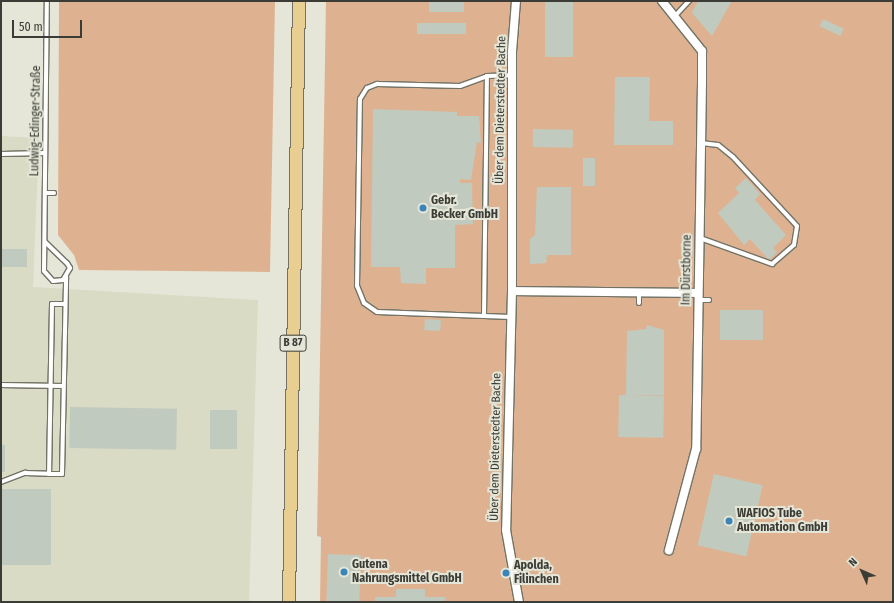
<!DOCTYPE html>
<meta charset="utf-8">
<style>
body{margin:0}
#map{position:relative;width:894px;height:603px;overflow:hidden;background:#e5e6d7;font-family:"Fira Sans Condensed",sans-serif}
div>[style]{position:absolute}
[style*='--x']{left:calc(var(--x)*1px);top:calc(var(--y)*1px);width:calc(var(--w)*1px);rotate:calc(var(--a)*1deg)}
.built>*{inset:0;background:#d9dbc5}
.green>*{inset:0;background:#deb291}
.building>*{inset:0;background:#c1cabe;transform-origin:0 0}
.roads{filter:drop-shadow(1px 0 #727366) drop-shadow(-1px 0 #727366) drop-shadow(0 1px #727366) drop-shadow(0 -1px #727366)}
.lane>*{height:4px;margin:-2px;padding:0 2px;transform-origin:2px;border-radius:2px;background:#fff}
.street>*{height:8px;margin:-4px;padding:0 4px;transform-origin:4px;border-radius:4px;background:#fff}
.primary>*{height:12px;margin:-6px;padding:0 6px;transform-origin:6px;border-radius:6px;background:#e9ce92}
.dots>*{width:11px;height:11px;translate:-50% -50%;box-sizing:border-box;border:2px solid #e5e6d7;border-radius:50%}
span{translate:-50% -50%;white-space:nowrap;text-align:center;line-height:1.15;-webkit-text-stroke:4px #e5e6d7;paint-order:stroke}
.shield-label span{padding:1px 3px;background:#e5e6d7;border:1px solid;border-radius:3px;-webkit-text-stroke-width:0}
.shield-label{font-size:11px;color:#3b3c36;font-weight:700}
.street-label{font-size:12px;color:#3b3c36}
.poi-label{font-size:12px;color:#3b3c36;font-weight:700}
.left{translate:0 -50%;text-align:left}
.frame{position:absolute;inset:0;border:2px solid #3b3c36;pointer-events:none}
.north{position:absolute;left:842px;top:551px;width:40px;height:40px;-webkit-text-stroke:3px #e5e6d7;paint-order:stroke;rotate:315deg;font-size:11px;font-weight:700;line-height:16px;text-align:center;color:#3b3c36}
.north::after{content:'';display:block;margin:auto;width:14px;height:18px;background:#3b3c36;clip-path:polygon(50% 0,100% 100%,50% 72%,0 100%)}
.scale{position:absolute;left:12px;top:20px;width:70px;height:18px;box-sizing:border-box;border:2px solid #3b3c36;border-top:0;padding-left:5px;font-size:12px;line-height:14px;white-space:nowrap;color:#3b3c36;-webkit-text-stroke:3px #e5e6d7;paint-order:stroke}
</style>
<div id="map">
<div class="built">
<i style="clip-path:polygon(1px 136px,39px 138px,33px 287px,258px 300px,249px 602px,1px 602px)"></i>
</div>
<div class="green">
<i style="clip-path:polygon(59px 1px,275px 1px,270px 272px,79px 270px,74px 255px,58px 235px)"></i>
<i style="clip-path:polygon(326px 1px,893px 1px,893px 602px,320px 602px,321px 537px,317px 536px)"></i>
</div>
<div class="building">
<i style="left:429px;top:1px;width:35px;height:11px"></i>
<i style="left:545px;top:1px;width:28px;height:56px"></i>
<i style="clip-path:polygon(698px 1px,732px 1px,712px 36px,692px 13px)"></i>
<i style="left:823px;top:19px;width:23px;height:8px;rotate:25deg"></i>
<i style="left:417px;top:23px;width:49px;height:11px"></i>
<i style="clip-path:polygon(615px 77px,650px 77px,649px 121px,673px 121px,673px 145px,614px 145px)"></i>
<i style="clip-path:polygon(373px 109px,457px 112px,457px 116px,479px 116px,481px 143px,477px 142px,471px 180px,460px 179px,460px 183px,472px 183px,473px 224px,455px 225px,455px 268px,426px 268px,426px 284px,401px 283px,400px 267px,371px 267px)"></i>
<i style="left:533px;top:129px;width:40px;height:18px;rotate:1deg"></i>
<i style="left:583px;top:158px;width:12px;height:28px"></i>
<i style="clip-path:polygon(746px 178px,760px 194px,755px 200px,786px 235px,773px 248px,777px 252px,769px 260px,750px 239px,744px 245px,718px 213px,739px 193px,735px 188px)"></i>
<i style="clip-path:polygon(537px 187px,571px 187px,571px 255px,547px 255px,546px 263px,530px 264px,530px 239px,535px 235px)"></i>
<i style="left:1px;top:249px;width:26px;height:18px"></i>
<i style="left:720px;top:310px;width:43px;height:30px"></i>
<i style="left:425px;top:319px;width:16px;height:11px;rotate:4deg"></i>
<i style="clip-path:polygon(647px 325px,664px 330px,664px 395px,626px 395px,627px 331px,646px 329px)"></i>
<i style="left:619px;top:395px;width:45px;height:42px;rotate:1deg"></i>
<i style="left:70px;top:407px;width:107px;height:41px;rotate:1deg"></i>
<i style="left:210px;top:410px;width:27px;height:39px"></i>
<i style="left:1px;top:445px;width:4px;height:27px"></i>
<i style="left:714px;top:474px;width:50px;height:73px;rotate:13deg"></i>
<i style="left:1px;top:489px;width:50px;height:76px"></i>
<i style="left:328px;top:554px;width:33px;height:48px;rotate:2deg"></i>
<i style="clip-path:polygon(396px 589px,425px 589px,425px 597px,445px 597px,445px 602px,375px 602px,375px 597px,396px 597px)"></i>
</div>
<div class="roads">
<div class="lane">
<i style="--x:675;--y:16;--w:21;--a:-47"></i>
<i style="--x:1;--y:154;--w:44;--a:-1.3"></i>
<i style="--x:45;--y:193;--w:9;--a:0"></i>
<i style="--x:700;--y:238;--w:77;--a:19.9"></i>
<i style="--x:772;--y:264;--w:29;--a:-41"></i>
<i style="--x:794;--y:245;--w:19;--a:-81"></i>
<i style="--x:797;--y:226;--w:94;--a:-132.8"></i>
<i style="--x:733;--y:157;--w:19;--a:-141"></i>
<i style="--x:718;--y:145;--w:17;--a:-173"></i>
<i style="--x:45;--y:242;--w:30;--a:44"></i>
<i style="--x:67;--y:263;--w:6;--a:59"></i>
<i style="--x:70;--y:268;--w:14;--a:120"></i>
<i style="--x:63;--y:280;--w:10;--a:174"></i>
<i style="--x:53;--y:281;--w:13;--a:-132"></i>
<i style="--x:44;--y:271;--w:270;--a:-89.4"></i>
<i style="--x:698;--y:300;--w:11;--a:0"></i>
<i style="--x:639;--y:303;--w:11;--a:-90"></i>
<i style="--x:64;--y:304;--w:12;--a:180"></i>
<i style="--x:52;--y:304;--w:170;--a:91"></i>
<i style="--x:49;--y:474;--w:13;--a:0"></i>
<i style="--x:62;--y:474;--w:197;--a:-88.8"></i>
<i style="--x:484;--y:316;--w:107;--a:-177.9"></i>
<i style="--x:377;--y:312;--w:16;--a:-145"></i>
<i style="--x:364;--y:303;--w:18;--a:-112"></i>
<i style="--x:357;--y:286;--w:187;--a:-89.1"></i>
<i style="--x:360;--y:99;--w:13;--a:-58"></i>
<i style="--x:367;--y:88;--w:11;--a:-22"></i>
<i style="--x:377;--y:84;--w:83;--a:1.4"></i>
<i style="--x:460;--y:86;--w:29;--a:-20"></i>
<i style="--x:511;--y:317;--w:27;--a:-178"></i>
<i style="--x:484;--y:316;--w:240;--a:-89.3"></i>
<i style="--x:487;--y:76;--w:25;--a:-2"></i>
<i style="--x:1;--y:385;--w:62;--a:0.9"></i>
<i style="--x:1;--y:482;--w:26;--a:-21"></i>
<i style="--x:25;--y:473;--w:24;--a:2"></i>
<i style="--x:513;--y:571;--w:9;--a:-21"></i>
</div>
<div class="street">
<i style="--x:516;--y:1;--w:51;--a:94.5"></i>
<i style="--x:512;--y:52;--w:239;--a:90"></i>
<i style="--x:512;--y:291;--w:239;--a:91.4"></i>
<i style="--x:506;--y:530;--w:73;--a:79.8"></i>
<i style="--x:662;--y:1;--w:64;--a:51.3"></i>
<i style="--x:702;--y:51;--w:32;--a:90"></i>
<i style="--x:702;--y:83;--w:366;--a:90.9"></i>
<i style="--x:696;--y:449;--w:105;--a:105"></i>
<i style="--x:512;--y:291;--w:186;--a:0.6"></i>
</div>
<div class="primary">
<i style="--x:289;--y:602;--w:601;--a:-89.05"></i>
</div>
</div>
<div class="dots">
<i style="left:423px;top:208px;background:#3b84b8"></i>
<i style="left:729px;top:521px;background:#3b84b8"></i>
<i style="left:344px;top:572px;background:#3b84b8"></i>
<i style="left:506px;top:573px;background:#3b84b8"></i>
</div>
<div class="shield-label">
<span style="left:293px;top:343px">B 87</span>
</div>
<div class="street-label">
<span style="left:501px;top:110px;rotate:-89deg">Über dem Dieterstedter Bache</span>
<span style="left:36px;top:121px;rotate:-89deg">Ludwig-Edinger-Straße</span>
<span style="left:687px;top:270px;rotate:-89deg">Im Dürstborne</span>
<span style="left:496px;top:447px;rotate:-89deg">Über dem Dieterstedter Bache</span>
</div>
<div class="poi-label">
<span class="left" style="left:431px;top:208px">Gebr.<br>Becker GmbH</span>
<span class="left" style="left:737px;top:521px">WAFIOS Tube<br>Automation GmbH</span>
<span class="left" style="left:352px;top:572px">Gutena<br>Nahrungsmittel GmbH</span>
<span class="left" style="left:514px;top:573px">Apolda,<br>Filinchen</span>
</div>
<div class="frame"></div>
<div class="north">N</div>
<div class="scale">50 m</div>
</div>
